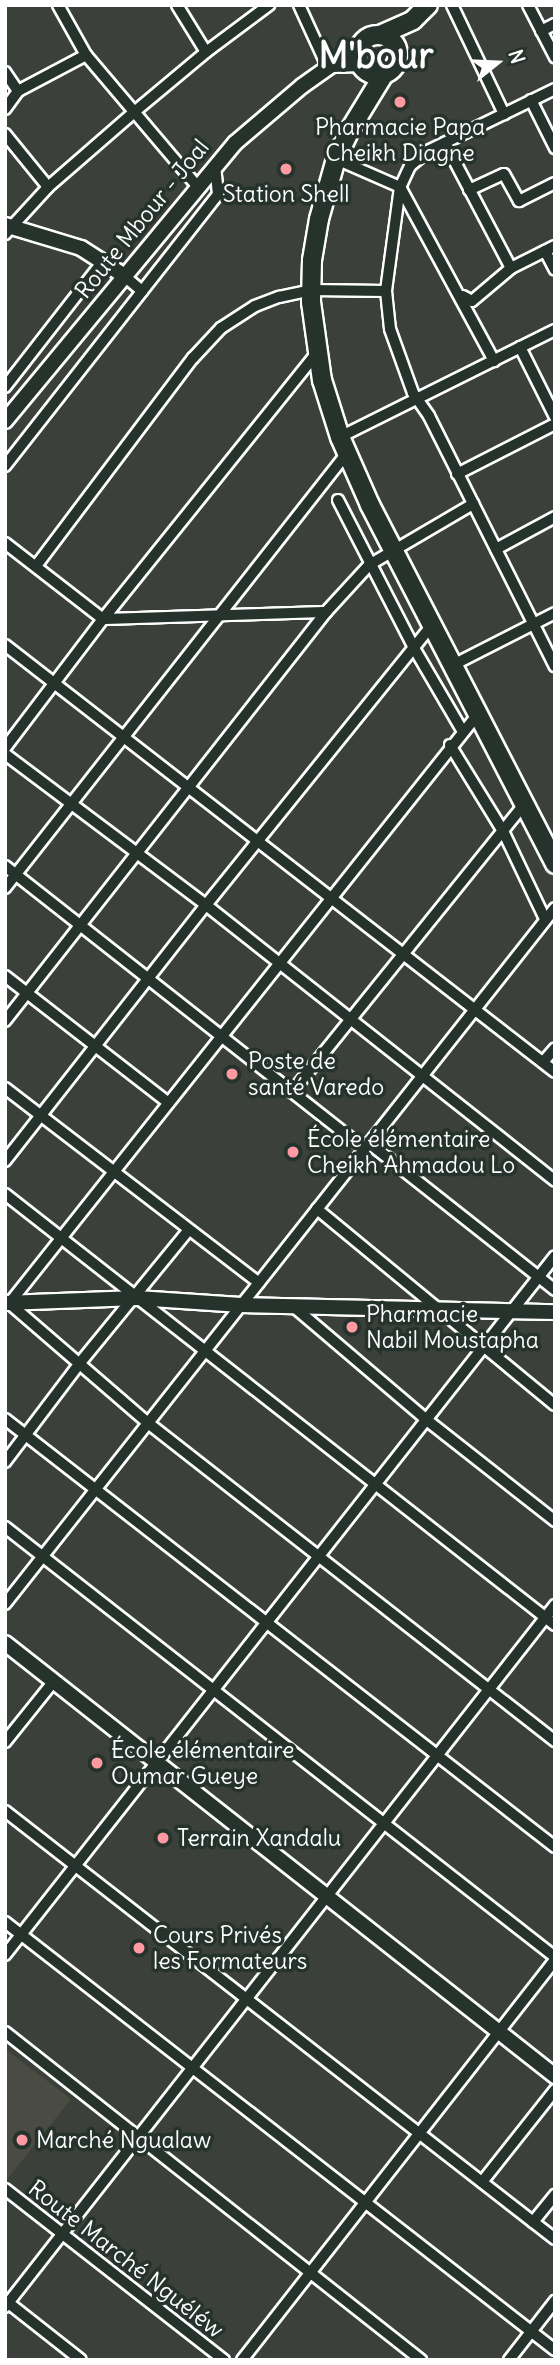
<!DOCTYPE html>
<meta charset="utf-8">
<style>
body{margin:0}
#map{position:relative;width:560px;height:2365px;overflow:hidden;background:#3b413a;font-family:Delius,sans-serif}
div>[style]{position:absolute}
[style*='--x']{left:calc(var(--x)*1px);top:calc(var(--y)*1px);width:calc(var(--w)*1px);rotate:calc(var(--a)*1deg)}
.built>*{inset:0;background:#4a4b43}
.roads{filter:drop-shadow(2px 0 #fff) drop-shadow(-2px 0 #fff) drop-shadow(0 2px #fff) drop-shadow(0 -2px #fff)}
.street>*{height:10px;margin:-5px;padding:0 5px;transform-origin:5px;border-radius:5px;background:#26332d}
.secondary>*{height:14px;margin:-7px;padding:0 7px;transform-origin:7px;border-radius:7px;background:#26332d}
.highway>*{height:18px;margin:-9px;padding:0 9px;transform-origin:9px;border-radius:9px;background:#26332d}
.highway>.ring{margin:-9px;padding:0;box-sizing:content-box;background:none;border:18px solid #26332d;border-radius:50%}
.dots>*{width:19px;height:19px;translate:-50% -50%;box-sizing:border-box;border:4px solid #26332d;border-radius:50%}
span{translate:-50% -50%;white-space:nowrap;text-align:center;line-height:1.15;-webkit-text-stroke:7px #26332d;paint-order:stroke}
.poi-label{font-size:23px;color:#fff}
.left{translate:0 -50%;text-align:left}
.street-label{font-size:23px;color:#fff}
.town-label{font-size:37px;color:#fff;font-weight:700}
.frame{position:absolute;inset:0;border:7px solid #fff;pointer-events:none}
.north{position:absolute;left:462px;top:28px;width:70px;height:70px;-webkit-text-stroke:5px #26332d;paint-order:stroke;rotate:72deg;font-size:19px;font-weight:700;line-height:28px;text-align:center;color:#fff}
.north::after{content:'';display:block;margin:auto;width:24px;height:32px;background:#fff;clip-path:polygon(50% 0,100% 100%,50% 72%,0 100%)}
</style>
<div id="map">
<div class="built">
<i style="clip-path:polygon(5px 2049px,71px 2099px,5px 2182px)"></i>
</div>
<div class="roads">
<div class="street">
<i style="--x:58;--y:5;--w:57;--a:60.8"></i>
<i style="--x:86;--y:55;--w:172;--a:49.7"></i>
<i style="--x:177;--y:5;--w:55;--a:58.3"></i>
<i style="--x:299;--y:5;--w:69;--a:65.3"></i>
<i style="--x:452;--y:5;--w:121;--a:64.5"></i>
<i style="--x:528;--y:5;--w:59;--a:62.6"></i>
<i style="--x:541;--y:31;--w:16;--a:-27"></i>
<i style="--x:5;--y:72;--w:23;--a:56"></i>
<i style="--x:555;--y:89;--w:141;--a:154"></i>
<i style="--x:428;--y:151;--w:23;--a:140"></i>
<i style="--x:410;--y:166;--w:23;--a:115"></i>
<i style="--x:400;--y:187;--w:105;--a:97.7"></i>
<i style="--x:386;--y:291;--w:38;--a:84"></i>
<i style="--x:390;--y:329;--w:68;--a:70.2"></i>
<i style="--x:413;--y:393;--w:28;--a:55"></i>
<i style="--x:429;--y:416;--w:280;--a:63.3"></i>
<i style="--x:531;--y:100;--w:54;--a:63.4"></i>
<i style="--x:5;--y:109;--w:22;--a:-54"></i>
<i style="--x:18;--y:91;--w:77;--a:-27.9"></i>
<i style="--x:5;--y:134;--w:68;--a:50.9"></i>
<i style="--x:445;--y:143;--w:141;--a:62.2"></i>
<i style="--x:336;--y:159;--w:70;--a:23.6"></i>
<i style="--x:400;--y:187;--w:198;--a:61.6"></i>
<i style="--x:469;--y:190;--w:38;--a:-25"></i>
<i style="--x:504;--y:174;--w:31;--a:61"></i>
<i style="--x:519;--y:201;--w:40;--a:-26.6"></i>
<i style="--x:5;--y:234;--w:64;--a:-47.5"></i>
<i style="--x:48;--y:187;--w:113;--a:-41"></i>
<i style="--x:133;--y:113;--w:95;--a:-39.9"></i>
<i style="--x:206;--y:52;--w:79;--a:-36.7"></i>
<i style="--x:545;--y:251;--w:21;--a:62"></i>
<i style="--x:123;--y:275;--w:25;--a:40"></i>
<i style="--x:463;--y:296;--w:10;--a:29"></i>
<i style="--x:472;--y:301;--w:51;--a:-40.2"></i>
<i style="--x:511;--y:268;--w:49;--a:-26.6"></i>
<i style="--x:520;--y:347;--w:78;--a:63.4"></i>
<i style="--x:5;--y:387;--w:161;--a:-52.1"></i>
<i style="--x:340;--y:437;--w:240;--a:-26.5"></i>
<i style="--x:5;--y:466;--w:345;--a:-51.9"></i>
<i style="--x:218;--y:194;--w:29;--a:-96"></i>
<i style="--x:457;--y:474;--w:110;--a:-27"></i>
<i style="--x:338;--y:500;--w:166;--a:62.8"></i>
<i style="--x:414;--y:648;--w:95;--a:59.7"></i>
<i style="--x:5;--y:543;--w:124;--a:37.8"></i>
<i style="--x:103;--y:619;--w:223;--a:-1.8"></i>
<i style="--x:496;--y:549;--w:67;--a:-28.5"></i>
<i style="--x:36;--y:566;--w:261;--a:-53"></i>
<i style="--x:193;--y:358;--w:41;--a:-47"></i>
<i style="--x:221;--y:328;--w:40;--a:-32.9"></i>
<i style="--x:255;--y:306;--w:26;--a:-21"></i>
<i style="--x:279;--y:297;--w:33;--a:-12"></i>
<i style="--x:311;--y:290;--w:75;--a:0.8"></i>
<i style="--x:5;--y:645;--w:696;--a:37.82"></i>
<i style="--x:453;--y:665;--w:114;--a:-27"></i>
<i style="--x:450;--y:745;--w:101;--a:58.4"></i>
<i style="--x:503;--y:831;--w:98;--a:64.5"></i>
<i style="--x:5;--y:748;--w:162;--a:-52.8"></i>
<i style="--x:103;--y:619;--w:341;--a:-51.2"></i>
<i style="--x:5;--y:754;--w:251;--a:36.9"></i>
<i style="--x:206;--y:905;--w:445;--a:38.3"></i>
<i style="--x:5;--y:866;--w:457;--a:38.2"></i>
<i style="--x:5;--y:888;--w:553;--a:-51.83"></i>
<i style="--x:5;--y:976;--w:207;--a:37.8"></i>
<i style="--x:5;--y:1021;--w:520;--a:-51.87"></i>
<i style="--x:326;--y:612;--w:64;--a:-47.5"></i>
<i style="--x:369;--y:565;--w:121;--a:-30.4"></i>
<i style="--x:543;--y:1062;--w:18;--a:-49"></i>
<i style="--x:5;--y:1088;--w:320;--a:37.5"></i>
<i style="--x:292;--y:1092;--w:370;--a:-51.1"></i>
<i style="--x:369;--y:1143;--w:237;--a:38.3"></i>
<i style="--x:5;--y:1161;--w:325;--a:-51.9"></i>
<i style="--x:206;--y:905;--w:360;--a:-51.1"></i>
<i style="--x:5;--y:1194;--w:699;--a:38.08"></i>
<i style="--x:317;--y:1209;--w:308;--a:39.5"></i>
<i style="--x:9;--y:1303;--w:184;--a:40.8"></i>
<i style="--x:148;--y:1423;--w:517;--a:38"></i>
<i style="--x:8;--y:1305;--w:755;--a:-51.51"></i>
<i style="--x:294;--y:1307;--w:176;--a:40.4"></i>
<i style="--x:428;--y:1421;--w:162;--a:38.2"></i>
<i style="--x:5;--y:1419;--w:697;--a:37.89"></i>
<i style="--x:5;--y:1462;--w:123;--a:-52.9"></i>
<i style="--x:79;--y:1364;--w:172;--a:-50.7"></i>
<i style="--x:5;--y:1527;--w:698;--a:38.02"></i>
<i style="--x:5;--y:1604;--w:887;--a:-51.68"></i>
<i style="--x:5;--y:1742;--w:78;--a:-51.2"></i>
<i style="--x:5;--y:1811;--w:697;--a:37.89"></i>
<i style="--x:5;--y:1922;--w:697;--a:37.89"></i>
<i style="--x:5;--y:1955;--w:889;--a:-51.8"></i>
<i style="--x:5;--y:2032;--w:530;--a:38.25"></i>
<i style="--x:482;--y:2182;--w:117;--a:-51.6"></i>
<i style="--x:5;--y:2189;--w:278;--a:38"></i>
<i style="--x:533;--y:2222;--w:35;--a:-51"></i>
<i style="--x:6;--y:2301;--w:95;--a:38.2"></i>
<i style="--x:5;--y:2307;--w:892;--a:-51.92"></i>
<i style="--x:242;--y:2360;--w:508;--a:-51.96"></i>
<i style="--x:509;--y:2360;--w:75;--a:-52.1"></i>
</div>
<div class="secondary">
<i style="--x:333;--y:65;--w:27;--a:-2"></i>
<i style="--x:5;--y:225;--w:79;--a:16.8"></i>
<i style="--x:81;--y:248;--w:50;--a:32.7"></i>
<i style="--x:5;--y:421;--w:361;--a:-50.4"></i>
<i style="--x:235;--y:143;--w:88;--a:-40.4"></i>
<i style="--x:302;--y:86;--w:71;--a:-35.3"></i>
<i style="--x:5;--y:1303;--w:132;--a:-2.2"></i>
<i style="--x:137;--y:1298;--w:104;--a:3.9"></i>
<i style="--x:241;--y:1305;--w:314;--a:1.3"></i>
<i style="--x:5;--y:1643;--w:700;--a:38.21"></i>
</div>
<div class="highway">
<i style="--x:380;--y:35;--w:36;--a:-24"></i>
<i style="--x:413;--y:20;--w:21;--a:-45"></i>
<i class="ring" style="left:358px;top:35px;width:22px;height:22px"></i>
<i style="--x:384;--y:74;--w:63;--a:121.4"></i>
<i style="--x:351;--y:128;--w:34;--a:116"></i>
<i style="--x:336;--y:159;--w:62;--a:105.8"></i>
<i style="--x:319;--y:219;--w:42;--a:99.7"></i>
<i style="--x:312;--y:260;--w:42;--a:91.4"></i>
<i style="--x:311;--y:302;--w:79;--a:82"></i>
<i style="--x:322;--y:380;--w:60;--a:72.5"></i>
<i style="--x:340;--y:437;--w:74;--a:66.2"></i>
<i style="--x:370;--y:505;--w:404;--a:62.7"></i>
</div>
</div>
<div class="dots">
<i style="left:400px;top:102px;background:#ff9aa2"></i>
<i style="left:286px;top:169px;background:#ff9aa2"></i>
<i style="left:232px;top:1074px;background:#ff9aa2"></i>
<i style="left:293px;top:1152px;background:#ff9aa2"></i>
<i style="left:352px;top:1327px;background:#ff9aa2"></i>
<i style="left:97px;top:1763px;background:#ff9aa2"></i>
<i style="left:163px;top:1838px;background:#ff9aa2"></i>
<i style="left:139px;top:1948px;background:#ff9aa2"></i>
<i style="left:22px;top:2140px;background:#ff9aa2"></i>
</div>
<div class="poi-label">
<span style="left:400px;top:140px">Pharmacie Papa<br>Cheikh Diagne</span>
<span style="left:286px;top:194px">Station Shell</span>
<span class="left" style="left:248px;top:1074px">Poste de<br>santé Varedo</span>
<span class="left" style="left:307px;top:1152px">École élémentaire<br>Cheikh Ahmadou Lo</span>
<span class="left" style="left:366px;top:1327px">Pharmacie<br>Nabil Moustapha</span>
<span class="left" style="left:111px;top:1763px">École élémentaire<br>Oumar Gueye</span>
<span class="left" style="left:177px;top:1838px">Terrain Xandalu</span>
<span class="left" style="left:153px;top:1948px">Cours Privés<br>les Formateurs</span>
<span class="left" style="left:36px;top:2140px">Marché Ngualaw</span>
</div>
<div class="street-label">
<span style="left:142px;top:219px;rotate:-51deg">Route Mbour - Joal</span>
<span style="left:126px;top:2259px;rotate:38deg">Route Marché Nguéléw</span>
</div>
<div class="town-label">
<span style="left:376px;top:55px">M'bour</span>
</div>
<div class="frame"></div>
<div class="north">N</div>
</div>
